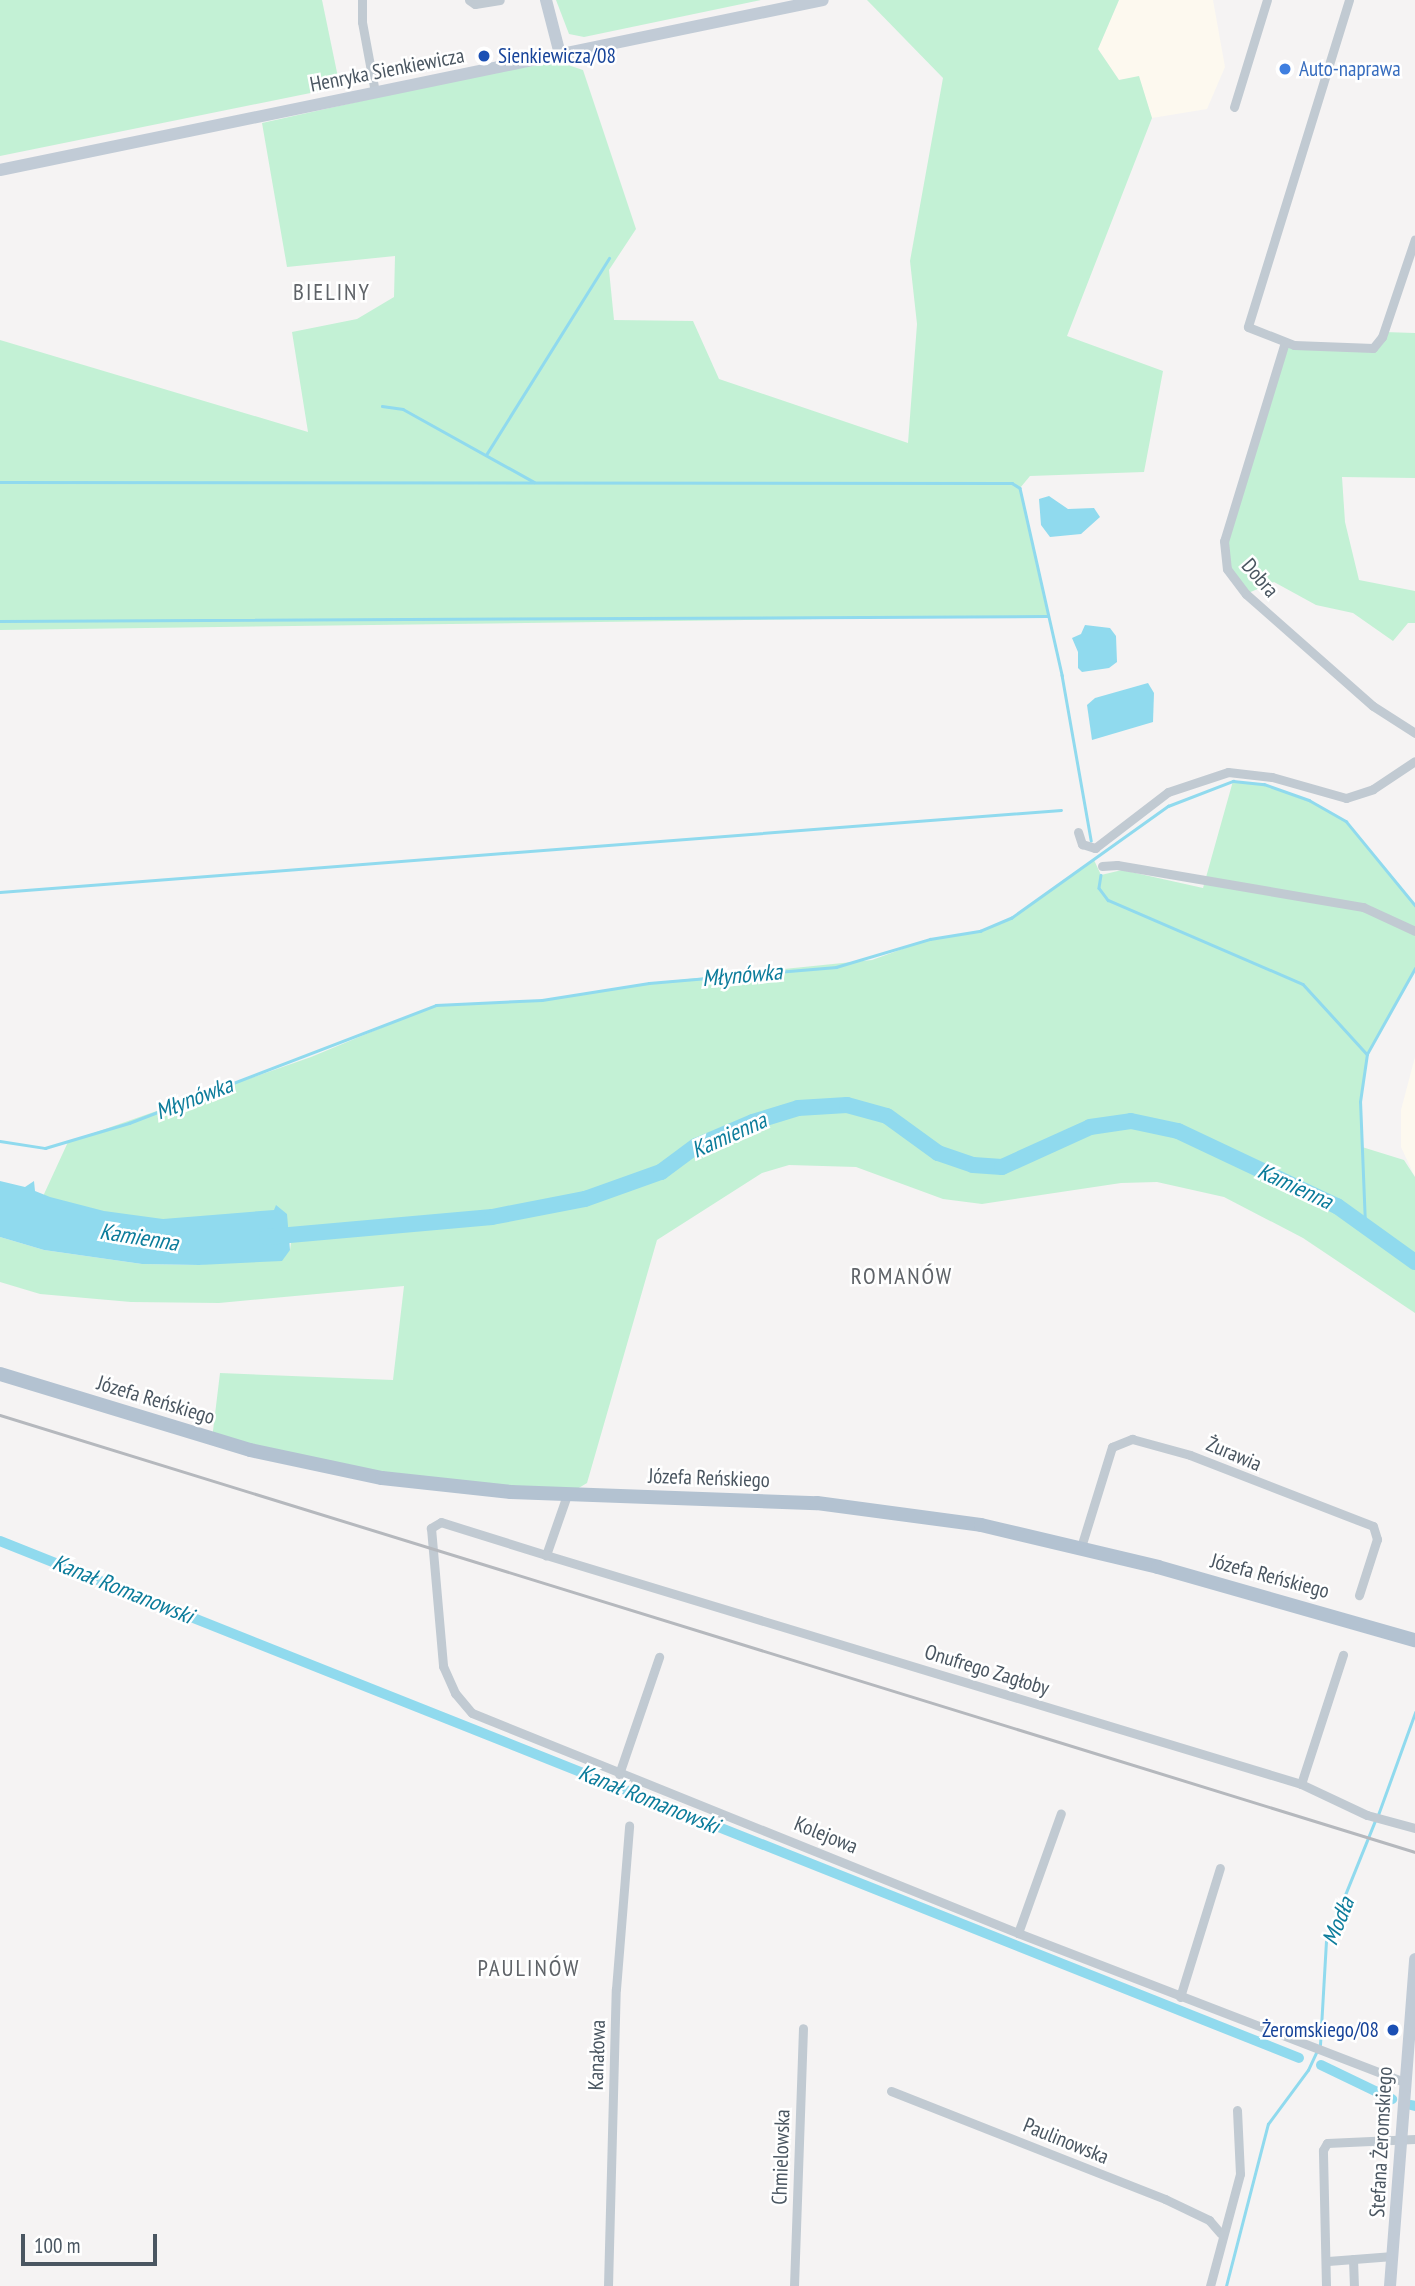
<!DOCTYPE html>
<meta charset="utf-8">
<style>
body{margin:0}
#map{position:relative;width:1415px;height:2286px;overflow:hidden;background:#f5f3f3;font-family:"PT Sans Narrow",sans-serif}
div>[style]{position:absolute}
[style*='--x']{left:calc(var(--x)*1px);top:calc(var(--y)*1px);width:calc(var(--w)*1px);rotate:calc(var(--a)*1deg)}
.commercial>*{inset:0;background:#fdf9ef}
.green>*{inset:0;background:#c3f1d5}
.water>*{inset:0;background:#90daee}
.stream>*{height:2.5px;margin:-1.25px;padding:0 1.25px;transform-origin:1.25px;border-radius:1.25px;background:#90daee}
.canal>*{height:10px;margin:-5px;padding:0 5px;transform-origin:5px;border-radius:5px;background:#90daee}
.river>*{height:16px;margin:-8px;padding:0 8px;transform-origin:8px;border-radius:8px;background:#90daee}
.street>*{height:9px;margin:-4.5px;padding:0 4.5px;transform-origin:4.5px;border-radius:4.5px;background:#c1cad2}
.secondary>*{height:12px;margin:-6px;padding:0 6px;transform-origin:6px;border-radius:6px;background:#c1cbd6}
.primary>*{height:14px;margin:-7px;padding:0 7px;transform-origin:7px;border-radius:7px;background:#b3c2d1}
.rail>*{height:2.5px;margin:-1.25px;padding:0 1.25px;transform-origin:1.25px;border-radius:1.25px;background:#b5b8bd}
.dots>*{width:19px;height:19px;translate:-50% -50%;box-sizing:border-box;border:4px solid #fff;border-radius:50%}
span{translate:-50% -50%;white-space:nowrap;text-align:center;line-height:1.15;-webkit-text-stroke:5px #fff;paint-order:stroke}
.transit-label{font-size:21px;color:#164399}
.left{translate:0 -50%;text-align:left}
.right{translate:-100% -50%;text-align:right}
.shop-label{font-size:21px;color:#366cbe}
.street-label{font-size:21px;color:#4a5661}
.neighbourhood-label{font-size:23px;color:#5f6368;letter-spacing:2px}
.water-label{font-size:23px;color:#0c7c9b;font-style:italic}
.scale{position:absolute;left:21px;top:2234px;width:136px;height:32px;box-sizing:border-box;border:4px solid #4a5661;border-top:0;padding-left:9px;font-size:21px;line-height:24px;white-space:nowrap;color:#4a5661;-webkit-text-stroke:5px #fff;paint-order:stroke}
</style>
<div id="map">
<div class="commercial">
<i style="clip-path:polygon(1119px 0,1213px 0,1225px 67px,1207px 109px,1152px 118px,1139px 77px,1119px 80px,1098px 49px)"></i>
<i style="clip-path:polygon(1415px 1057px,1415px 1177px,1401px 1147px,1401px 1110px)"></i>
</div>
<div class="green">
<i style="clip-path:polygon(0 0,322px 0,340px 87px,0 156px)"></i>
<i style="clip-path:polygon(556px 0,761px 0,584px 37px,569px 34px)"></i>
<i style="clip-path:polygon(867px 0,1119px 0,1098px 49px,1119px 80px,1139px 76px,1152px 118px,1067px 336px,1163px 371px,1144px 472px,1030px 476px,1020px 488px,1048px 616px,0 630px,0 340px,308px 432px,292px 332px,357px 319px,394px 297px,395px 256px,287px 267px,262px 123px,483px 74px,559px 62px,583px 70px,636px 229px,609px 270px,614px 320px,693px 321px,719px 379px,908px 443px,917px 324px,910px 261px,943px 78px)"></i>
<i style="clip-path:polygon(1384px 332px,1415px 333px,1415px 478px,1342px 477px,1345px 522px,1359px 580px,1415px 591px,1415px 623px,1408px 623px,1393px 641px,1353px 613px,1316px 605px,1274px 582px,1246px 594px,1231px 577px,1224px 541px,1285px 342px,1373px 348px)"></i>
<i style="clip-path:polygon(1233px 781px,1264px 784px,1309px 800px,1346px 821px,1415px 905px,1415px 968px,1367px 1054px,1360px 1102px,1362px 1147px,1404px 1160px,1415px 1177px,1415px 1313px,1303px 1238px,1224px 1197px,1157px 1182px,1121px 1183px,982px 1204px,943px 1199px,856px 1167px,789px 1165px,762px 1173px,657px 1240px,587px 1483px,567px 1495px,463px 1488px,212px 1439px,220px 1373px,393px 1380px,404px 1286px,219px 1303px,131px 1302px,40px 1294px,0 1282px,0 1237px,44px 1250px,142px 1264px,199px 1265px,290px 1250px,292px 1235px,177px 1246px,33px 1218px,68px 1142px,311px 1057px,436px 1005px,542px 1000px,649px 983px,872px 960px,930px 939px,980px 931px,1011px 918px,1094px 860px,1101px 875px,1122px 870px,1203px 888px)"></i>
</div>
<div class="water">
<i style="clip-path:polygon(1049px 496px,1068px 509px,1094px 508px,1100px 517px,1081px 534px,1050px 537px,1041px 525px,1039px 499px)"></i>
<i style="clip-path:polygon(1085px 625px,1110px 628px,1116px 636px,1117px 662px,1109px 668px,1082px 672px,1078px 668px,1078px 652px,1072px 638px,1081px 634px)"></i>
<i style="clip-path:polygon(1148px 683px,1154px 693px,1153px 722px,1092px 740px,1087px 705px,1095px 698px)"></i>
<i style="clip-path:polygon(0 1181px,25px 1187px,34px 1181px,35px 1191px,50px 1197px,104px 1211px,163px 1219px,274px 1210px,276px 1205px,287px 1214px,290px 1250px,282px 1261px,199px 1265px,142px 1264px,44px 1250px,0 1237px)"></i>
</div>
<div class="stream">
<i style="--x:382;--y:406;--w:21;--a:8"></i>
<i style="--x:403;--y:409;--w:150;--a:29.1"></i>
<i style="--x:486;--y:455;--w:232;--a:-58"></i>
<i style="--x:0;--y:482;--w:1012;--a:0.06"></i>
<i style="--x:1012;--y:483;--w:9;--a:32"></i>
<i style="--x:1020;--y:488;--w:192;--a:77.3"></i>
<i style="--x:1062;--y:675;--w:168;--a:80"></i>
<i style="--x:0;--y:621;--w:1047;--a:-0.27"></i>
<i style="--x:1101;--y:875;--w:13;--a:99"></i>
<i style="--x:1099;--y:888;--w:15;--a:53"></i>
<i style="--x:1108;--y:900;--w:212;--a:23.3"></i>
<i style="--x:1303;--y:984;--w:95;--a:47.6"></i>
<i style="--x:1367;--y:1054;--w:98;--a:-60.8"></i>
<i style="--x:0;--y:892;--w:1064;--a:-4.42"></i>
<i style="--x:0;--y:1141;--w:46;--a:8.8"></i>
<i style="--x:45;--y:1148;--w:88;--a:-16.6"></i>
<i style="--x:129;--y:1123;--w:329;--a:-21"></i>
<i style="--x:436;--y:1005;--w:106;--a:-2.7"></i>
<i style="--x:542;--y:1000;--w:108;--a:-9"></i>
<i style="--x:649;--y:983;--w:188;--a:-4.9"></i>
<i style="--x:836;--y:967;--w:98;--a:-16.6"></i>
<i style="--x:930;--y:939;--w:51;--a:-9.1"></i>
<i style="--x:980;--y:931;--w:34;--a:-23"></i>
<i style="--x:1011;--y:918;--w:193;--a:-35.5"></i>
<i style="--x:1168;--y:806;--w:70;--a:-21"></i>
<i style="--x:1233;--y:781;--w:31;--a:6"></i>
<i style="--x:1264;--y:784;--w:48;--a:19.6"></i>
<i style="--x:1309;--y:800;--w:43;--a:29.6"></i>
<i style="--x:1346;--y:821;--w:109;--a:50.6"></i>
<i style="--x:1365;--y:1225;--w:123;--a:-92.3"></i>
<i style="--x:1360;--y:1102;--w:49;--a:-81.7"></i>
<i style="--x:1378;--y:1815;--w:109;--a:-70.1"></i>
<i style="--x:1320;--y:2045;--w:103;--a:-86.7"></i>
<i style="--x:1326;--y:1942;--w:131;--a:-68"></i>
<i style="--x:1226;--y:2286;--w:167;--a:-75.5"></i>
<i style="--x:1268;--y:2124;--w:67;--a:-53.5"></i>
<i style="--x:1308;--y:2070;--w:21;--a:-65"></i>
</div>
<div class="canal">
<i style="--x:0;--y:1541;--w:1398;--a:21.7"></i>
<i style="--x:1321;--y:2065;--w:79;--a:25.6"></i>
<i style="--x:1411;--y:2105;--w:4;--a:14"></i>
</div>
<div class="river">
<i style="--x:267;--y:1237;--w:226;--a:-5.1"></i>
<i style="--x:492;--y:1217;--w:95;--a:-11"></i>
<i style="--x:585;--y:1199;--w:81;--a:-19.6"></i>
<i style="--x:661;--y:1172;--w:44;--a:-36.6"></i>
<i style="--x:696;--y:1146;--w:62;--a:-22.8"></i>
<i style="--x:753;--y:1122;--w:47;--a:-17.3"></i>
<i style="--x:798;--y:1108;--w:49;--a:-3.5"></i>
<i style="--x:847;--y:1105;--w:41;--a:15.4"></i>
<i style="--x:887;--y:1116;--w:63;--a:36"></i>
<i style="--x:938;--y:1153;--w:37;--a:19"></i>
<i style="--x:973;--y:1165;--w:29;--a:4"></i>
<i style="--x:1002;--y:1167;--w:97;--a:-24.4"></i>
<i style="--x:1090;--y:1127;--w:41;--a:-8.3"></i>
<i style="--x:1131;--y:1121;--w:48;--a:12"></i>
<i style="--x:1178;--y:1131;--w:176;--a:25.3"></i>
<i style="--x:1337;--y:1206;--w:96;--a:35.7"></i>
</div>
<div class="street">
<i style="--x:362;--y:0;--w:22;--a:90"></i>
<i style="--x:362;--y:22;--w:71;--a:79.5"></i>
<i style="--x:469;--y:0;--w:7;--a:34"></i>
<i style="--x:475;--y:4;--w:25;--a:-9"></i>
<i style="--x:1349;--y:0;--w:342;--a:107.2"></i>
<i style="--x:1248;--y:327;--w:49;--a:21.4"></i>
<i style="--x:1294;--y:345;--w:79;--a:2.2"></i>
<i style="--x:1373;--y:348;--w:14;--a:-51"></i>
<i style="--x:1382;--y:337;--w:103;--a:-71.4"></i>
<i style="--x:1234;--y:107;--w:112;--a:-72.9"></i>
<i style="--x:1285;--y:342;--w:208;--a:107"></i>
<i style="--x:1224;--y:541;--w:28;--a:84"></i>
<i style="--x:1227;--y:569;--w:31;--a:53"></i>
<i style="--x:1246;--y:594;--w:169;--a:41.4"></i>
<i style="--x:1373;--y:706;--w:50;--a:32.7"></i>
<i style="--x:1078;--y:832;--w:13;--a:72"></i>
<i style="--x:1082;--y:844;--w:14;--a:17"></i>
<i style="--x:1095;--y:848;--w:92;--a:-37.5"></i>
<i style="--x:1168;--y:792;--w:63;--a:-18.4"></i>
<i style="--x:1228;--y:772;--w:44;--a:6.5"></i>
<i style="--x:1272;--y:777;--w:77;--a:15.8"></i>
<i style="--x:1346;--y:798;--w:28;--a:-18"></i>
<i style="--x:1373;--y:789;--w:50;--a:-33.7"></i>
<i style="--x:1102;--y:866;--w:15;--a:-4"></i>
<i style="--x:1117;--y:865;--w:250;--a:9.7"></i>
<i style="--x:1363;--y:907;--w:57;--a:24.8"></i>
<i style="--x:567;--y:1495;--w:64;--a:109.3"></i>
<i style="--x:546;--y:1555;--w:110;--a:-162.6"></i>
<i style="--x:441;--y:1522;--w:12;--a:149"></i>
<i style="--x:431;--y:1528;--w:139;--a:85"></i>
<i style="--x:443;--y:1666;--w:30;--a:66"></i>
<i style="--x:455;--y:1693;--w:26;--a:50"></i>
<i style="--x:472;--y:1713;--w:589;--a:21.95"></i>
<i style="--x:1018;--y:1933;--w:414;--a:21.1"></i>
<i style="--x:1081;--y:1547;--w:105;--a:-72.8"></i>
<i style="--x:1112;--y:1447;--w:22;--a:-22"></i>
<i style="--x:1132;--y:1439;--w:60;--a:15.4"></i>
<i style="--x:1190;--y:1455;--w:196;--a:21.2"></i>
<i style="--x:1373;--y:1526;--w:14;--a:73"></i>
<i style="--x:1377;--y:1539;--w:59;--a:107.8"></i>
<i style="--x:546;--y:1555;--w:789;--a:16.87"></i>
<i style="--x:1301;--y:1784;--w:73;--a:25.2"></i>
<i style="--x:1367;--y:1815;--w:50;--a:15.2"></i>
<i style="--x:619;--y:1774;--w:124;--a:-71.1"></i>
<i style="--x:1301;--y:1784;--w:136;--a:-72"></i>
<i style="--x:1018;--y:1933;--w:127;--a:-70.3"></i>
<i style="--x:1180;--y:1997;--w:135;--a:-72.8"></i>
<i style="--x:891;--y:2091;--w:295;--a:21.5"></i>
<i style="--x:1165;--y:2199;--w:49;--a:25.5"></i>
<i style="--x:1209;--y:2220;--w:18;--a:49"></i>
<i style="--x:1353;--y:2259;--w:27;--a:88"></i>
<i style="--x:1328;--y:2261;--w:65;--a:-4.4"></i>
<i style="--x:608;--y:2286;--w:297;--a:-88.5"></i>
<i style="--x:616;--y:1989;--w:164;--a:-85.4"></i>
<i style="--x:794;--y:2286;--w:258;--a:-88"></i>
<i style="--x:1210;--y:2286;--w:116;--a:-75"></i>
<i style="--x:1240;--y:2174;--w:64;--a:-92.7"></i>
<i style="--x:1326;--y:2286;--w:136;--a:-91.3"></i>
<i style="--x:1323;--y:2150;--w:8;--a:-60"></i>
<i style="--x:1327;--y:2143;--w:88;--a:-2.6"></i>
</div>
<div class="secondary">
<i style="--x:546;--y:0;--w:56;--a:75.5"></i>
<i style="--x:0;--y:170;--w:840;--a:-11.67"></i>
<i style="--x:1390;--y:2286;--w:328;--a:-85.6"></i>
</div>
<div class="primary">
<i style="--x:0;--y:1374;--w:261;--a:16.9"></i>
<i style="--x:250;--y:1450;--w:135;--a:12"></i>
<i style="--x:382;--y:1478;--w:130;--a:6.2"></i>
<i style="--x:511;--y:1492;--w:306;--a:2.1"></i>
<i style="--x:817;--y:1503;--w:165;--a:7.6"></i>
<i style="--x:981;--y:1525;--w:182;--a:13.3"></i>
<i style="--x:1158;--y:1567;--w:267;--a:15.9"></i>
</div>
<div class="rail">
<i style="--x:0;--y:1415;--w:1481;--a:17.16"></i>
</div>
<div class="dots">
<i style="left:484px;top:56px;background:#1a4fb4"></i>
<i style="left:1285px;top:69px;background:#3f7fe0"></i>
<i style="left:1393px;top:2030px;background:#1a4fb4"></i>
</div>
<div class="transit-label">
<span class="left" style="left:498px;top:56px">Sienkiewicza/08</span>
<span class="right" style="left:1379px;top:2030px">Żeromskiego/08</span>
</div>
<div class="shop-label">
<span class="left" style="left:1299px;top:69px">Auto-naprawa</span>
</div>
<div class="street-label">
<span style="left:387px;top:70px;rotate:-11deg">Henryka Sienkiewicza</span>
<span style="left:1260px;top:578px;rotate:49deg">Dobra</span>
<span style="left:156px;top:1400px;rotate:17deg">Józefa Reńskiego</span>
<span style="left:1234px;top:1454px;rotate:23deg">Żurawia</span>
<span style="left:709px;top:1478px;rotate:2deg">Józefa Reńskiego</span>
<span style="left:1270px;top:1576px;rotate:15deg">Józefa Reńskiego</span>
<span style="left:987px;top:1670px;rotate:17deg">Onufrego Zagłoby</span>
<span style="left:826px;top:1835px;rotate:22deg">Kolejowa</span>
<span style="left:597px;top:2055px;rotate:-88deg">Kanałowa</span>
<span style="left:1066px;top:2141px;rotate:22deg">Paulinowska</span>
<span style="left:1381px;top:2142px;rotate:-87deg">Stefana Żeromskiego</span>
<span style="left:781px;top:2157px;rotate:-88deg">Chmielowska</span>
</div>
<div class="neighbourhood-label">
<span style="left:332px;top:292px">BIELINY</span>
<span style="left:902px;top:1276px">ROMANÓW</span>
<span style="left:529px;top:1968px">PAULINÓW</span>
</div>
<div class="water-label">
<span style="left:742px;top:975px;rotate:-5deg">Młynówka</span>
<span style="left:194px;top:1098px;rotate:-21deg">Młynówka</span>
<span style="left:729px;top:1135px;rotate:-24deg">Kamienna</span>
<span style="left:1295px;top:1186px;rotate:25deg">Kamienna</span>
<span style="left:139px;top:1237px;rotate:9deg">Kamienna</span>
<span style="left:123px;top:1589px;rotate:22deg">Kanał Romanowski</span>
<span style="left:649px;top:1799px;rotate:22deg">Kanał Romanowski</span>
<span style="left:1338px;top:1921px;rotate:-68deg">Modła</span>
</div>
<div class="scale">100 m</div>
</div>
